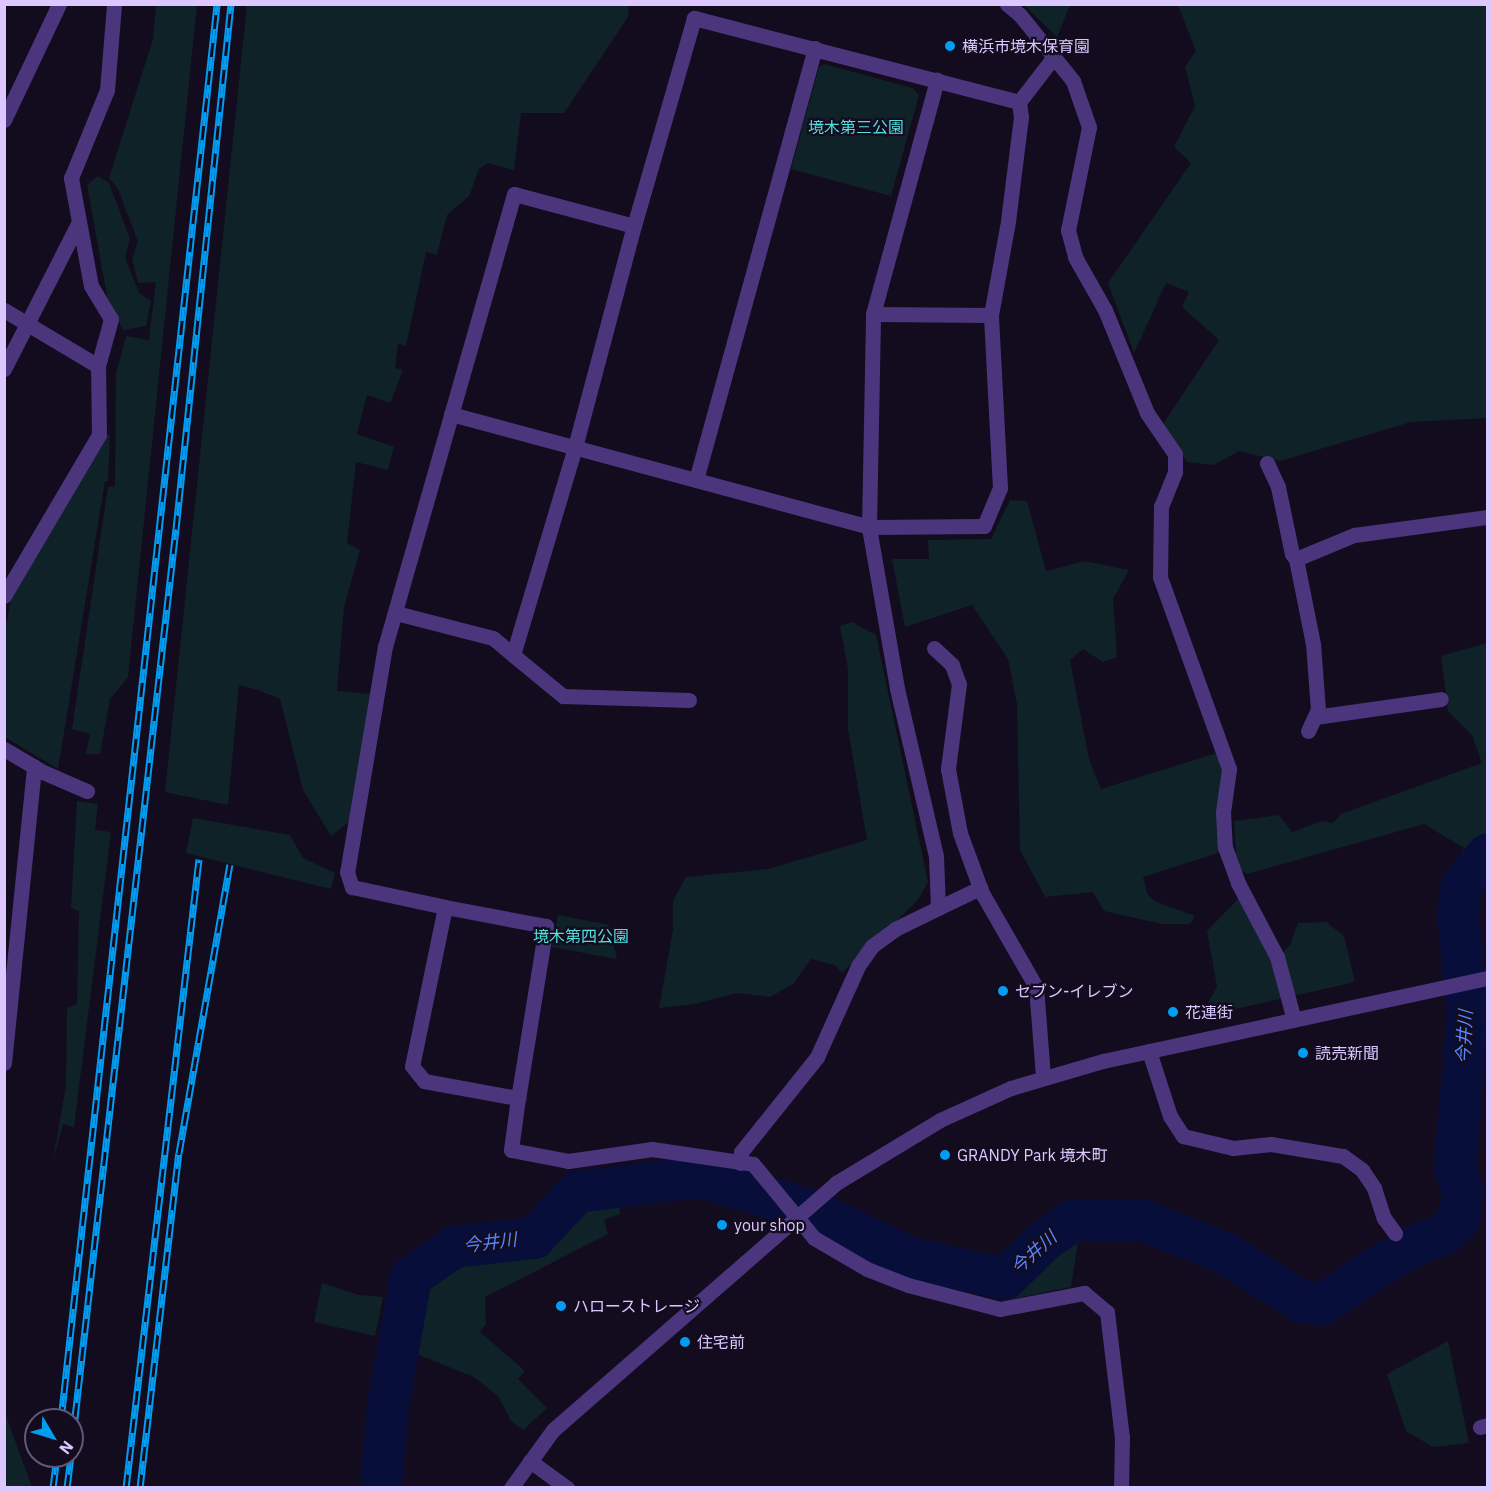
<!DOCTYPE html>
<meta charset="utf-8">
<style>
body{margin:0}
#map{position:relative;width:1492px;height:1492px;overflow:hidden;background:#130c1e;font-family:"IBM Plex Sans","Noto Sans JP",sans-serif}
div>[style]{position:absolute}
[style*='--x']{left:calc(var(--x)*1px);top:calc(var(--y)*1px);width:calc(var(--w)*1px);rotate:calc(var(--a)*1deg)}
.green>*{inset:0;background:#0f2228}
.river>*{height:42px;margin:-21px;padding:0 21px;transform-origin:21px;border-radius:21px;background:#080e3a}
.minor>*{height:15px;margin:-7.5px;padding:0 7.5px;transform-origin:7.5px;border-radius:7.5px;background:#4b367e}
.rail>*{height:7px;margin-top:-3.5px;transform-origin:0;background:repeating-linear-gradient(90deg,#130c1e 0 14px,#009df3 0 28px);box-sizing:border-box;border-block:2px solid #009df3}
.dots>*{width:16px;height:16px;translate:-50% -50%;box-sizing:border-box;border:3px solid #130c1e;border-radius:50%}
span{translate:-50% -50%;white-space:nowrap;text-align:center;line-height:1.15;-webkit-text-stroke:4.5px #130c1e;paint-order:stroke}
.poi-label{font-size:16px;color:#dcc8ff}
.left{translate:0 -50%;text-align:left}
.park-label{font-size:16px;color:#54dfdf}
.water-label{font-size:18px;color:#5686ff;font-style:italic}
.frame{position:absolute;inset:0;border:6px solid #dcc8ff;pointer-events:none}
.north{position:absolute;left:24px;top:1408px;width:60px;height:60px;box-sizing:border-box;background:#130c1e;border:2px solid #635778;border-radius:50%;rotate:128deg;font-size:16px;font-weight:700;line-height:24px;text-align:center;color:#dcc8ff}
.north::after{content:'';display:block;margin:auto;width:21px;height:27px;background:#009df3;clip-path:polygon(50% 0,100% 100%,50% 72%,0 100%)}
</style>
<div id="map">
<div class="green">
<i style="clip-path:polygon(156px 5px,197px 5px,128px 677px,110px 699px,100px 754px,86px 754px,90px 734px,72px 729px,108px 487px,115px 486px,116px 374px,126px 336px,149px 340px,156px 282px,138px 283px,132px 258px,138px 242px,118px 189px,109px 178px,153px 39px)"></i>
<i style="clip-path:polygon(247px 5px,629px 5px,628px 17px,564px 113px,521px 113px,514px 170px,488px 163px,479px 169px,469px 196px,447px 215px,437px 255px,426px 252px,406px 346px,398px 344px,395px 368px,403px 370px,390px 403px,367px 395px,357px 434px,394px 447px,388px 470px,356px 462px,347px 543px,360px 550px,344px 607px,337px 691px,370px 694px,350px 821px,331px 836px,303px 790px,280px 699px,258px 690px,239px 685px,228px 805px,165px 792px)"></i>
<i style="clip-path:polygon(1024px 5px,1070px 5px,1057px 37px)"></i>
<i style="clip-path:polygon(1178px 5px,1487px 5px,1487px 418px,1411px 422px,1280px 461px,1239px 451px,1214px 465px,1187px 462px,1163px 424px,1219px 340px,1182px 307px,1189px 292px,1166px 283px,1134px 353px,1108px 283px,1191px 163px,1174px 147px,1195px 106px,1185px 67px,1196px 51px)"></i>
<i style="clip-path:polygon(824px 64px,912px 88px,919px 95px,891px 196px,791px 169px,819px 67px)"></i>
<i style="clip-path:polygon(98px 176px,109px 183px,130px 239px,125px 257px,139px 293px,151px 301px,146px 326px,123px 330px,107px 296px,87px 185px)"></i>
<i style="clip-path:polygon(106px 435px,110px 435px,108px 482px,105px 481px,58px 769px,5px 737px,4px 640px,12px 591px)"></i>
<i style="clip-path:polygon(1010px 500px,1027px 501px,1046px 571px,1084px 561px,1129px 570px,1113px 599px,1117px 657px,1103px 662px,1083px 649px,1070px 660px,1089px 759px,1101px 789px,1217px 753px,1225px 773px,1221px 852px,1143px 877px,1147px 893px,1154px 901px,1195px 916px,1190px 924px,1162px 924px,1104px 911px,1093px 892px,1045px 897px,1020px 850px,1017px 704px,1008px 659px,972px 605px,905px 627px,892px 559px,929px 559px,928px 540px,991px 539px)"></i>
<i style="clip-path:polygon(852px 622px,876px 635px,928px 882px,918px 900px,842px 973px,835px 965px,811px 959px,793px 984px,770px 997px,737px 993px,695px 1004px,659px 1008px,673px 930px,673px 901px,686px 877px,768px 869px,867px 840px,848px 729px,848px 669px,840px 626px)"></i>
<i style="clip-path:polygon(1487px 643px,1487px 876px,1481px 883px,1476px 940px,1454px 966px,1443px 925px,1452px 877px,1464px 848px,1424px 824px,1247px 874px,1237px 868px,1234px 821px,1279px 815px,1292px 832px,1322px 821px,1333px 823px,1341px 814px,1482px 763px,1472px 735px,1448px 711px,1441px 656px)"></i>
<i style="clip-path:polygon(77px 801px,98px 804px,95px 830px,111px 832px,74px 1127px,63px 1124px,53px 1160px,66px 1086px,67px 1008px,77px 1004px,79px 911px,71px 908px)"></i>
<i style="clip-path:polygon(193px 818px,290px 835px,303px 858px,335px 873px,331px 889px,186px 853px)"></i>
<i style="clip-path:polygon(1240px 897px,1275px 962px,1290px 945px,1298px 923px,1326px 922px,1344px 936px,1355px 982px,1200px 1017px,1217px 987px,1207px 931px)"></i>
<i style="clip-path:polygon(558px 915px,609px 925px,617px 959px,552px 947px)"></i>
<i style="clip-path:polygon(618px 1195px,620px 1214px,604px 1220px,608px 1234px,485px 1297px,486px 1324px,480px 1332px,525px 1371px,518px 1379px,547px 1408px,523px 1430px,511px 1421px,498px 1396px,474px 1377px,414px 1353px,420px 1278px,460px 1252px,537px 1245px,584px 1198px)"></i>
<i style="clip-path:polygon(1079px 1235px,1071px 1287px,1003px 1301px,1066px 1238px)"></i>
<i style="clip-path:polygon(322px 1283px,359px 1295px,383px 1297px,375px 1336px,314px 1322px)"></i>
<i style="clip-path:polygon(1448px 1341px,1469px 1443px,1433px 1447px,1406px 1431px,1387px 1374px)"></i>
<i style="clip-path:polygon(4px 1413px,5px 1413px,32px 1487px,5px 1487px)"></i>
</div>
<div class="river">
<i style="--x:381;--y:1488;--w:82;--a:-85.1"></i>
<i style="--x:388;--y:1406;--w:131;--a:-79.9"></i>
<i style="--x:411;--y:1277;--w:52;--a:-34.9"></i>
<i style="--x:454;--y:1247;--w:81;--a:-6.4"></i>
<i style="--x:534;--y:1238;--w:63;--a:-46.9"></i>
<i style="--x:577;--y:1192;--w:124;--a:-7"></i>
<i style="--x:700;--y:1177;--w:121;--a:16.8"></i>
<i style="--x:816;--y:1212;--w:105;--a:26.1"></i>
<i style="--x:910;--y:1258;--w:97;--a:12.5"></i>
<i style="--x:1005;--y:1279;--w:56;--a:-44.3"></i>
<i style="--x:1045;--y:1240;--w:33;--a:-35"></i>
<i style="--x:1072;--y:1221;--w:73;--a:0"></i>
<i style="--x:1145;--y:1221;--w:86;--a:21.8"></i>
<i style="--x:1225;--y:1253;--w:91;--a:32.5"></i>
<i style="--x:1302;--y:1302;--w:21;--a:5"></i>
<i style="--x:1323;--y:1304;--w:62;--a:-34.5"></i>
<i style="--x:1374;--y:1269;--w:51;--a:-29.6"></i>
<i style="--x:1418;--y:1244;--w:29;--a:-20"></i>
<i style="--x:1445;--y:1234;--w:21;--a:-47"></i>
<i style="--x:1459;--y:1219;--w:24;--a:-81"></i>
<i style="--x:1463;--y:1195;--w:30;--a:-105"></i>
<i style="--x:1455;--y:1166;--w:153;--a:-85.1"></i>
<i style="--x:1468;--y:1014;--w:99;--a:-95.8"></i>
<i style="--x:1458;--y:916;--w:31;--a:-83"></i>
<i style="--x:1462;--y:885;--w:40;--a:-50"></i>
</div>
<div class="minor">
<i style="--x:1007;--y:4;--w:17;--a:40"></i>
<i style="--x:1020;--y:15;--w:85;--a:51.2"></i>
<i style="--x:1073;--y:81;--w:49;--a:70.8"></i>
<i style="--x:1089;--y:127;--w:105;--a:101.5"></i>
<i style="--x:1068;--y:230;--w:28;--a:75"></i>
<i style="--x:1075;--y:257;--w:61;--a:60.5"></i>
<i style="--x:1105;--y:310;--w:111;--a:67.8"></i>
<i style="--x:1147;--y:413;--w:50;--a:55.7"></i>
<i style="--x:1175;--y:454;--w:18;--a:90"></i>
<i style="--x:1175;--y:472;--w:37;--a:112"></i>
<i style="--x:1161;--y:506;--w:71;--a:90.8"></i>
<i style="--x:1160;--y:577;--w:204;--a:70.2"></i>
<i style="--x:1229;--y:769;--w:43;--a:97.9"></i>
<i style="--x:1223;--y:812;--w:35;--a:87"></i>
<i style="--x:1225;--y:847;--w:38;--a:70"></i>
<i style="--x:1238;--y:883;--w:84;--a:62.2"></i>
<i style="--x:1277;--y:957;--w:65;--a:74.9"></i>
<i style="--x:1053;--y:58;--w:56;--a:127.7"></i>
<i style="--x:1019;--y:102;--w:336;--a:-165.5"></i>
<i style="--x:694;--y:18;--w:216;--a:106.1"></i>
<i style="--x:634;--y:226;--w:124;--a:-165.1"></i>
<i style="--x:514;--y:194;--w:470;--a:105.9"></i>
<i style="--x:385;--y:646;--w:229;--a:99.5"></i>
<i style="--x:347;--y:872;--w:16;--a:72"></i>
<i style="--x:352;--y:887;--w:95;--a:12.1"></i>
<i style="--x:445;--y:907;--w:162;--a:101.7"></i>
<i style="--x:412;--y:1066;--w:19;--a:51"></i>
<i style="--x:424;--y:1081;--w:96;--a:10.3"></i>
<i style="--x:518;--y:1098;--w:52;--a:97.7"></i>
<i style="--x:511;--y:1150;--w:58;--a:10.9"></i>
<i style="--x:568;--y:1161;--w:85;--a:-8.1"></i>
<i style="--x:652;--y:1149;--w:102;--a:8.4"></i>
<i style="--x:753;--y:1164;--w:96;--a:50.5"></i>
<i style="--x:814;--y:1238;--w:61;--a:30.3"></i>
<i style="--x:867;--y:1269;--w:44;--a:21.3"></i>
<i style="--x:908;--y:1285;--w:95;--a:14.6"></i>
<i style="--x:1000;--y:1309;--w:86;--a:-10.8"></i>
<i style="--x:1084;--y:1293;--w:30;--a:40"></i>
<i style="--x:1107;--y:1312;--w:126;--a:83.2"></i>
<i style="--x:1122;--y:1437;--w:51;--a:91.1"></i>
<i style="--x:4;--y:120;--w:128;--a:-64.6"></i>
<i style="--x:4;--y:310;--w:109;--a:30.8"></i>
<i style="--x:873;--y:314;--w:118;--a:0.5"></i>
<i style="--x:4;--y:369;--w:163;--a:-63"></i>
<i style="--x:451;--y:414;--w:433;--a:15.1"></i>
<i style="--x:869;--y:527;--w:115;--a:-0.5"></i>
<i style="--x:984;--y:526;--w:41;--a:-67.2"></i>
<i style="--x:1000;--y:488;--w:173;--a:-93"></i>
<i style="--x:991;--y:315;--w:96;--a:-79.7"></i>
<i style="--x:1008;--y:221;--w:105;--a:-82.9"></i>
<i style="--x:1021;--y:117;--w:15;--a:-98"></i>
<i style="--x:1267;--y:463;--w:26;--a:65"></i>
<i style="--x:1278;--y:487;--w:68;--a:78.2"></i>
<i style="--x:1292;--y:554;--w:6;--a:51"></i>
<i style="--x:696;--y:480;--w:448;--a:-74.6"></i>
<i style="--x:4;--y:596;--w:187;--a:-59.5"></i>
<i style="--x:99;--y:435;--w:69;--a:-90.8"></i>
<i style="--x:98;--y:366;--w:49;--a:-74.5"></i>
<i style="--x:111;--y:319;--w:39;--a:-121"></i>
<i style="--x:91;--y:286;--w:110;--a:-100.5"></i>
<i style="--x:71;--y:178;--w:95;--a:-67.8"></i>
<i style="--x:107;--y:90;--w:86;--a:-85.3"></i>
<i style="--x:396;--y:613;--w:100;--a:14.5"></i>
<i style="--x:493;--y:638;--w:26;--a:40"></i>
<i style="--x:513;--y:655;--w:217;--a:-73.4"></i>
<i style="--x:575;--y:447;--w:229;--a:-75.1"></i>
<i style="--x:934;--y:648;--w:25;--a:43"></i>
<i style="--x:952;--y:665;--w:20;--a:70"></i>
<i style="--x:959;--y:684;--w:86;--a:97.4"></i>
<i style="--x:948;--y:769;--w:65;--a:79.4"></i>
<i style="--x:960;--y:833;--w:64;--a:69.9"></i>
<i style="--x:982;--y:893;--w:108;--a:60.1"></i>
<i style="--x:1036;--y:987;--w:89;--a:85.5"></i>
<i style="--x:513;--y:655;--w:65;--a:39.4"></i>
<i style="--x:563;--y:696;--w:126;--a:1.8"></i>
<i style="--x:1315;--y:717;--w:127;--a:-8.1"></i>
<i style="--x:1308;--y:731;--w:23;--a:-65"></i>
<i style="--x:1318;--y:710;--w:66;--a:-94.3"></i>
<i style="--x:1313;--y:644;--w:87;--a:-101.3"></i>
<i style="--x:1296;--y:559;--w:63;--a:-22.5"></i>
<i style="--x:1354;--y:535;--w:135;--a:-7.7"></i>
<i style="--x:4;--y:749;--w:45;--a:30.5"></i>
<i style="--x:43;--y:772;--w:48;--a:23.4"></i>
<i style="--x:445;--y:907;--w:103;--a:10.7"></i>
<i style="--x:546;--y:926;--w:174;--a:99.2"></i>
<i style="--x:938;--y:908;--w:47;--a:-25.5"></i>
<i style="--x:1149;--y:1051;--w:68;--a:72.1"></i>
<i style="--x:1170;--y:1116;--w:24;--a:57"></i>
<i style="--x:1183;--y:1136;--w:51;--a:13.5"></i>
<i style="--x:1233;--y:1148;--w:38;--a:-6"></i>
<i style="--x:1271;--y:1144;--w:73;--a:9.5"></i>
<i style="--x:1343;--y:1156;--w:24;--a:36"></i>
<i style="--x:1362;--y:1170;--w:22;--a:56"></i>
<i style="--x:1374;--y:1188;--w:32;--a:72"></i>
<i style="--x:1384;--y:1218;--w:19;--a:54"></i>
<i style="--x:4;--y:1063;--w:298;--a:-84.2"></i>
<i style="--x:740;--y:1163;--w:11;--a:-85"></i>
<i style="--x:741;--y:1152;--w:122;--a:-51.3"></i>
<i style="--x:817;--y:1057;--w:100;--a:-65.7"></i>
<i style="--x:858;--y:966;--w:24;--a:-55"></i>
<i style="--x:872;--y:946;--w:29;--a:-36"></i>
<i style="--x:895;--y:929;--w:48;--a:-26"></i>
<i style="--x:938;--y:908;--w:52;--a:-92.2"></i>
<i style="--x:936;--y:856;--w:172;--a:-103.1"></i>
<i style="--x:897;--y:688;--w:163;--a:-99.9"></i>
<i style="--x:869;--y:527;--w:213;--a:-88.9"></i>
<i style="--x:873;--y:314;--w:243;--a:-74.7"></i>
<i style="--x:1480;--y:1427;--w:8;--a:-14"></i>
<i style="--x:530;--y:1461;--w:46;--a:36.1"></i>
<i style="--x:511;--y:1488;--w:72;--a:-54.1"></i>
<i style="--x:553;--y:1430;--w:376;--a:-41.1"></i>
<i style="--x:836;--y:1183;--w:122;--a:-31.2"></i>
<i style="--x:940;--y:1120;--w:78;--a:-24.3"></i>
<i style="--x:1011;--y:1088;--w:96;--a:-16.4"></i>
<i style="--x:1103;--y:1061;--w:394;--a:-12.2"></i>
</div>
<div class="rail">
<i style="--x:61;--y:1420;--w:1425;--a:-83.71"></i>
<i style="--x:72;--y:1444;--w:921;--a:-83.52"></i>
<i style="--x:176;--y:529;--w:528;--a:-84.02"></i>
<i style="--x:53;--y:1488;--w:32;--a:-83"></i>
<i style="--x:67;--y:1488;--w:32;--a:-83"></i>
<i style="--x:126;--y:1488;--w:633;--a:-83.38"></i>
<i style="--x:140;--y:1488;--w:337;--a:-83.4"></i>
<i style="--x:179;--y:1153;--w:293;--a:-80"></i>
</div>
<div class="dots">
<i style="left:950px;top:46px;background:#009df3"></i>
<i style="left:1003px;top:991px;background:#009df3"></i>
<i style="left:1173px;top:1012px;background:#009df3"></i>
<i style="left:1303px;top:1053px;background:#009df3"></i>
<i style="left:945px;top:1155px;background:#009df3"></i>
<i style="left:722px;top:1225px;background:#009df3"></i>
<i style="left:561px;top:1306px;background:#009df3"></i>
<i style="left:685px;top:1342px;background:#009df3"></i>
</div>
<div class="poi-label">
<span class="left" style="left:962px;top:46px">横浜市境木保育園</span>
<span class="left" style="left:1015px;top:991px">セブン-イレブン</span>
<span class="left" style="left:1185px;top:1012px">花連街</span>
<span class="left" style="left:1315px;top:1053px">読売新聞</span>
<span class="left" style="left:957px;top:1155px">GRANDY Park 境木町</span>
<span class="left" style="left:734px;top:1225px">your shop</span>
<span class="left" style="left:573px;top:1306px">ハローストレージ</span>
<span class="left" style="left:697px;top:1342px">住宅前</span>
</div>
<div class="park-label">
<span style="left:856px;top:127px">境木第三公園</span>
<span style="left:581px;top:936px">境木第四公園</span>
</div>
<div class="water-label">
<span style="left:1465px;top:1037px;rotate:-87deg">今井川</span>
<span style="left:490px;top:1243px;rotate:-7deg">今井川</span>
<span style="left:1034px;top:1253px;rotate:-42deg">今井川</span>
</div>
<div class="frame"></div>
<div class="north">N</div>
</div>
